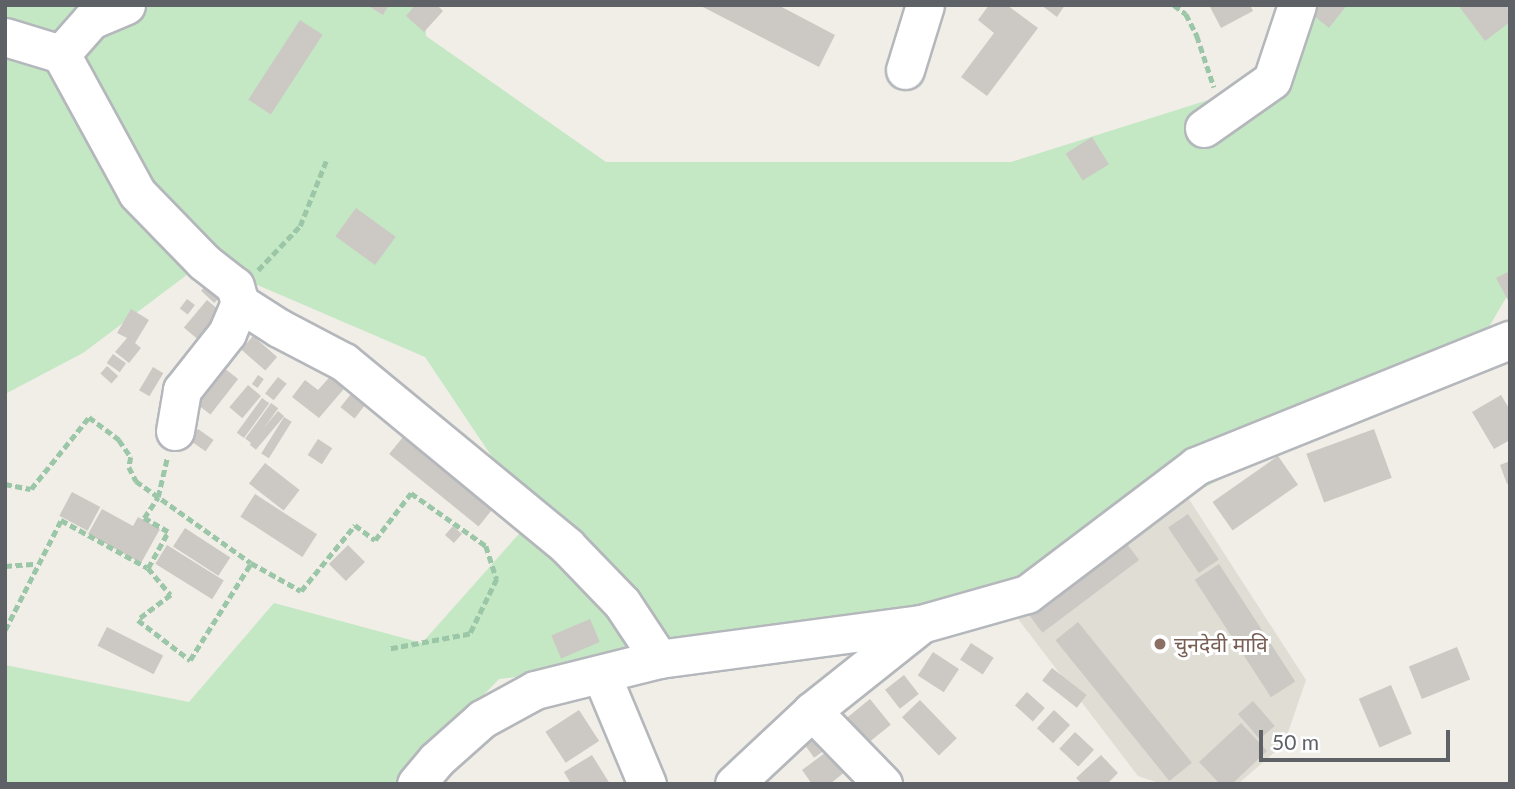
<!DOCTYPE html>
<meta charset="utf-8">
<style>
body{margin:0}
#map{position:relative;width:1515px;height:789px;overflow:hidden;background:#f0eee7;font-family:Lato,"Noto Sans Devanagari",sans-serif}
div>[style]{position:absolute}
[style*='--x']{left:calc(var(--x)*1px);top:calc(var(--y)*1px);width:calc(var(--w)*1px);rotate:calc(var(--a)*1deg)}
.education>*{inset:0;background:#e0ddd5}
.green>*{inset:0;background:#c4e7c4}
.building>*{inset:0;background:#ccc9c4;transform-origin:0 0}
.path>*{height:4.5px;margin-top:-2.25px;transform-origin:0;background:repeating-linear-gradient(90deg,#9bc6a7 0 7px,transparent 0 10.5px)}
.roads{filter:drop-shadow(2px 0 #b4b7bb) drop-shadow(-2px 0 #b4b7bb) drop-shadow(0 2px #b4b7bb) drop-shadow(0 -2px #b4b7bb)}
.minor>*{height:37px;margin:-18.5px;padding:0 18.5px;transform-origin:18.5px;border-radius:18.5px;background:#fff}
.dots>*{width:19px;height:19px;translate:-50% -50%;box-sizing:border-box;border:4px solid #fff;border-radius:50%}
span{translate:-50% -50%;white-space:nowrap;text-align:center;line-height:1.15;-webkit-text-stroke:6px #fff;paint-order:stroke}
.education-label{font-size:21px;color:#785e54}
.left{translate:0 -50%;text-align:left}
.frame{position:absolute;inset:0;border:7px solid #5e6267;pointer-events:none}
.scale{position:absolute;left:1259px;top:730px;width:191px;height:32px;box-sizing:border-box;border:4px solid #5e6267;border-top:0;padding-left:9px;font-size:21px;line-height:24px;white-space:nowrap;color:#5e6267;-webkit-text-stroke:5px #fff;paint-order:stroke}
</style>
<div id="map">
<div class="education">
<i style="clip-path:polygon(1187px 496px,1306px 680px,1284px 744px,1238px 784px,1162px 784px,1138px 776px,1009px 607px)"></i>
</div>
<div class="green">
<i style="clip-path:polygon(5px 5px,425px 5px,426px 36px,606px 162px,1011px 162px,1272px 80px,1298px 5px,1510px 5px,1510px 291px,1473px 354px,1187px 496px,1027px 594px,659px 659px,499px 679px,398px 784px,5px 784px,5px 665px,189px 702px,274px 603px,422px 643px,533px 518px,425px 357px,204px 262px,83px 353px,5px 394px)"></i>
</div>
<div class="building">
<i style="clip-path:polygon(367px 5px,389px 5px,383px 15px)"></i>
<i style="clip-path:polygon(415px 5px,437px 5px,443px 11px,424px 32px,406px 16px)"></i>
<i style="clip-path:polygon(699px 5px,778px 5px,835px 35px,819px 67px)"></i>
<i style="clip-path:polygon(989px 5px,1007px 5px,1038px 28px,987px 96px,961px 77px,994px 33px,978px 20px)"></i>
<i style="clip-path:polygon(1041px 5px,1065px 5px,1057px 17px)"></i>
<i style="clip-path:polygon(1209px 5px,1250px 5px,1253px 11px,1221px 28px)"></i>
<i style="clip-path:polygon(1312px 5px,1347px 5px,1329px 28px,1308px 11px)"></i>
<i style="clip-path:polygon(1458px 5px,1507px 5px,1510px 22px,1485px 41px)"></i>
<i style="left:300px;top:20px;width:27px;height:95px;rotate:33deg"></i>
<i style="left:1092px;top:137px;width:32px;height:31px;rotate:58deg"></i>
<i style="left:356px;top:208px;width:49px;height:35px;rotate:36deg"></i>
<i style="clip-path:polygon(1510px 271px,1510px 304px,1496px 278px)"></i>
<i style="left:212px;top:279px;width:18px;height:16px;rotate:43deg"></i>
<i style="left:187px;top:299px;width:10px;height:12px;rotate:37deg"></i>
<i style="left:207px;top:300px;width:26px;height:36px;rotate:40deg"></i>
<i style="clip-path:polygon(131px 309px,149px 320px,135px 343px,141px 348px,129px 363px,115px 352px,127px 338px,117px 333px)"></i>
<i style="left:253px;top:336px;width:32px;height:18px;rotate:41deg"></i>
<i style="left:113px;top:354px;width:16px;height:11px;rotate:35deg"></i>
<i style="left:107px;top:366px;width:15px;height:10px;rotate:42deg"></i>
<i style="left:153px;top:367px;width:12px;height:27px;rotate:31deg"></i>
<i style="left:224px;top:368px;width:18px;height:45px;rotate:38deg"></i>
<i style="clip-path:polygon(335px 371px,349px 383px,319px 418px,292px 397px,305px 380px,318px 390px)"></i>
<i style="left:258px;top:375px;width:7px;height:11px;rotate:34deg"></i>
<i style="left:278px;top:377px;width:11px;height:21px;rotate:38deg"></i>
<i style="left:248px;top:385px;width:17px;height:29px;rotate:40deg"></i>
<i style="left:354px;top:390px;width:18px;height:22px;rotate:38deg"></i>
<i style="clip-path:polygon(1501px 395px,1510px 410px,1510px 440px,1494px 449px,1472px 412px)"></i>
<i style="left:262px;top:398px;width:9px;height:43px;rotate:36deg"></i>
<i style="left:271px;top:403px;width:9px;height:44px;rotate:36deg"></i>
<i style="left:278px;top:411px;width:8px;height:44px;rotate:40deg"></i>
<i style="left:284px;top:417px;width:9px;height:43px;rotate:32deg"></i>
<i style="left:198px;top:429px;width:19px;height:14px;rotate:35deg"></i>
<i style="left:1374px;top:429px;width:52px;height:72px;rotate:70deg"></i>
<i style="left:403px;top:437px;width:115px;height:22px;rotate:39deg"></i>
<i style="left:318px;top:439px;width:17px;height:19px;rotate:33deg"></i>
<i style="left:1278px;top:456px;width:35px;height:80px;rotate:55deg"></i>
<i style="clip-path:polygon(1510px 461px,1510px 483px,1507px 484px,1500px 465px)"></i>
<i style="left:265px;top:463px;width:44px;height:26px;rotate:38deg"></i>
<i style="left:72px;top:492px;width:32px;height:27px;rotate:28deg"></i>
<i style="left:255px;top:494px;width:74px;height:27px;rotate:33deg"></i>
<i style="clip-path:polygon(102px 509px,133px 526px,138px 517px,160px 529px,141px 563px,88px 534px)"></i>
<i style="left:1188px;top:514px;width:55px;height:24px;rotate:56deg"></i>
<i style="left:453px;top:526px;width:12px;height:12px;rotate:42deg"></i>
<i style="left:185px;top:528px;width:54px;height:22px;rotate:33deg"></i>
<i style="left:1121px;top:536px;width:30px;height:121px;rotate:53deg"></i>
<i style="left:167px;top:545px;width:67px;height:22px;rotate:32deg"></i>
<i style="left:348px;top:545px;width:24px;height:27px;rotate:45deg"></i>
<i style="left:1219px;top:564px;width:140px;height:29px;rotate:57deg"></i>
<i style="left:590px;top:619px;width:25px;height:42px;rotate:67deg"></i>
<i style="left:1078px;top:622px;width:181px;height:29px;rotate:51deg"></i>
<i style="left:107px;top:627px;width:63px;height:21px;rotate:27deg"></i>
<i style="left:971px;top:643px;width:27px;height:20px;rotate:33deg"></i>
<i style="left:1457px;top:647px;width:35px;height:52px;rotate:68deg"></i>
<i style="left:933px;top:652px;width:31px;height:28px;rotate:33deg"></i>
<i style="left:1052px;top:668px;width:44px;height:16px;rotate:38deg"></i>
<i style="left:904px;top:675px;width:24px;height:24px;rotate:52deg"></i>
<i style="left:1391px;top:685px;width:53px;height:35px;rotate:67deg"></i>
<i style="left:1027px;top:692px;width:24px;height:18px;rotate:42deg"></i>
<i style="left:870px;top:699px;width:33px;height:36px;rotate:51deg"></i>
<i style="left:920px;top:700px;width:53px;height:25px;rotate:46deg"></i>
<i style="left:1253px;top:701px;width:33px;height:20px;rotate:49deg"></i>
<i style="left:579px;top:710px;width:37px;height:40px;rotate:57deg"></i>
<i style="left:1054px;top:710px;width:22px;height:25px;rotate:43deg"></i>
<i style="clip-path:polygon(1241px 723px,1267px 751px,1232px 784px,1220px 784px,1199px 762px)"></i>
<i style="left:817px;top:726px;width:24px;height:21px;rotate:54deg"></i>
<i style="left:1075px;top:732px;width:26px;height:23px;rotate:43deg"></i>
<i style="clip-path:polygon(829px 750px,846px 771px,830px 784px,812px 784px,802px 770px)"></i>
<i style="clip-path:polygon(592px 755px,610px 784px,571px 784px,564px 772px)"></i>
<i style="clip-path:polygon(1101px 755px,1118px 773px,1107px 784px,1082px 784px,1076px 778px)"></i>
</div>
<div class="path">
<i style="--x:1174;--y:5;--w:15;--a:37"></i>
<i style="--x:1186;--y:14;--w:25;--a:63"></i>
<i style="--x:1197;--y:36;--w:54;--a:71.6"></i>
<i style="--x:258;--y:270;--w:61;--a:-46.3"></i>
<i style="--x:300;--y:226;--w:70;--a:-68.2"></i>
<i style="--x:5;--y:484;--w:26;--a:11"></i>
<i style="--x:31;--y:489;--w:92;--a:-51.1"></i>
<i style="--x:89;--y:417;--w:38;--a:37"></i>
<i style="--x:119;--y:440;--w:21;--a:55"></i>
<i style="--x:131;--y:457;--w:10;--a:101"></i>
<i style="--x:129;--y:467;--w:16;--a:63"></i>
<i style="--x:136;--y:481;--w:141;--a:35.5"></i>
<i style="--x:5;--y:566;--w:31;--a:-4"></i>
<i style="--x:148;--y:568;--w:35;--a:50"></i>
<i style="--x:171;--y:595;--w:41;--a:142.9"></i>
<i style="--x:138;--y:620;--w:66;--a:37.6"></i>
<i style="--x:190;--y:660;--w:115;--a:-57.8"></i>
<i style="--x:251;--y:563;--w:57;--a:29.2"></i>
<i style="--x:301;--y:591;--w:85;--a:-50.7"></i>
<i style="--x:355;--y:525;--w:25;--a:37"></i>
<i style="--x:375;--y:540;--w:59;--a:-52.5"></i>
<i style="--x:411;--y:493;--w:92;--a:35.2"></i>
<i style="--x:486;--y:546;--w:35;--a:72"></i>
<i style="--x:497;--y:579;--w:61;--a:116.1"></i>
<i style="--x:470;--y:634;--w:82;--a:169.5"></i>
<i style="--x:5;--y:630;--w:123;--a:-63"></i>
<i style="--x:61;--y:520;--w:99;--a:28.9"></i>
<i style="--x:148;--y:568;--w:41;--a:-60.9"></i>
<i style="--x:168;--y:532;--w:28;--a:-150"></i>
<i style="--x:144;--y:518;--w:25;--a:-56"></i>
<i style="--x:158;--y:497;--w:40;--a:-77"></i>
</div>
<div class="roads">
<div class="minor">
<i style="--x:5;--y:37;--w:59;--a:16.9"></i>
<i style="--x:61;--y:54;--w:158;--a:61.3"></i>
<i style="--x:137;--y:193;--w:96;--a:45.8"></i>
<i style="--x:204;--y:262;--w:39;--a:38"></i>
<i style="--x:235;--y:286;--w:18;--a:74"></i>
<i style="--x:61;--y:54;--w:45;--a:-48.6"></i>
<i style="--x:91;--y:20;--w:38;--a:-23"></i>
<i style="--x:905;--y:70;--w:68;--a:-72.9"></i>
<i style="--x:1204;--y:128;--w:83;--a:-35.2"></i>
<i style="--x:1272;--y:80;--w:79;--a:-71.6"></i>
<i style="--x:175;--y:431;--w:42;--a:-80.3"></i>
<i style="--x:182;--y:390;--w:73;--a:-51.7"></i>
<i style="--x:227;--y:333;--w:33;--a:-67"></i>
<i style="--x:240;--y:303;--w:46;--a:32.7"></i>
<i style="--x:279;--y:328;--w:73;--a:27.6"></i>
<i style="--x:344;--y:362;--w:289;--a:39.5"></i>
<i style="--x:567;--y:546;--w:79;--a:46"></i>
<i style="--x:622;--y:603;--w:67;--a:56.5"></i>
<i style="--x:601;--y:674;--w:119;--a:67.3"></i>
<i style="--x:812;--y:711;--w:102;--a:45.8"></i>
<i style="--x:416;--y:784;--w:31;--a:-50"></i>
<i style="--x:436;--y:760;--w:62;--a:-41.7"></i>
<i style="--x:482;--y:719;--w:60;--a:-28.7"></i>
<i style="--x:535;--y:690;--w:128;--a:-14"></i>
<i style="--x:659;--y:659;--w:264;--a:-7.6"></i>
<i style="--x:921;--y:624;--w:110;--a:-15.8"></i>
<i style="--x:1027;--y:594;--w:212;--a:-37.1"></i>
<i style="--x:1196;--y:466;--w:338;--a:-21.9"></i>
<i style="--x:734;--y:784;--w:107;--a:-43.1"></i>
<i style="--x:812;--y:711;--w:138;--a:-38.5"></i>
</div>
</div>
<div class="dots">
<i style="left:1160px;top:644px;background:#8d6e63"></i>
</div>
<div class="education-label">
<span class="left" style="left:1174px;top:644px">चुनदेवी मावि</span>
</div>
<div class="frame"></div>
<div class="scale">50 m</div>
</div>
